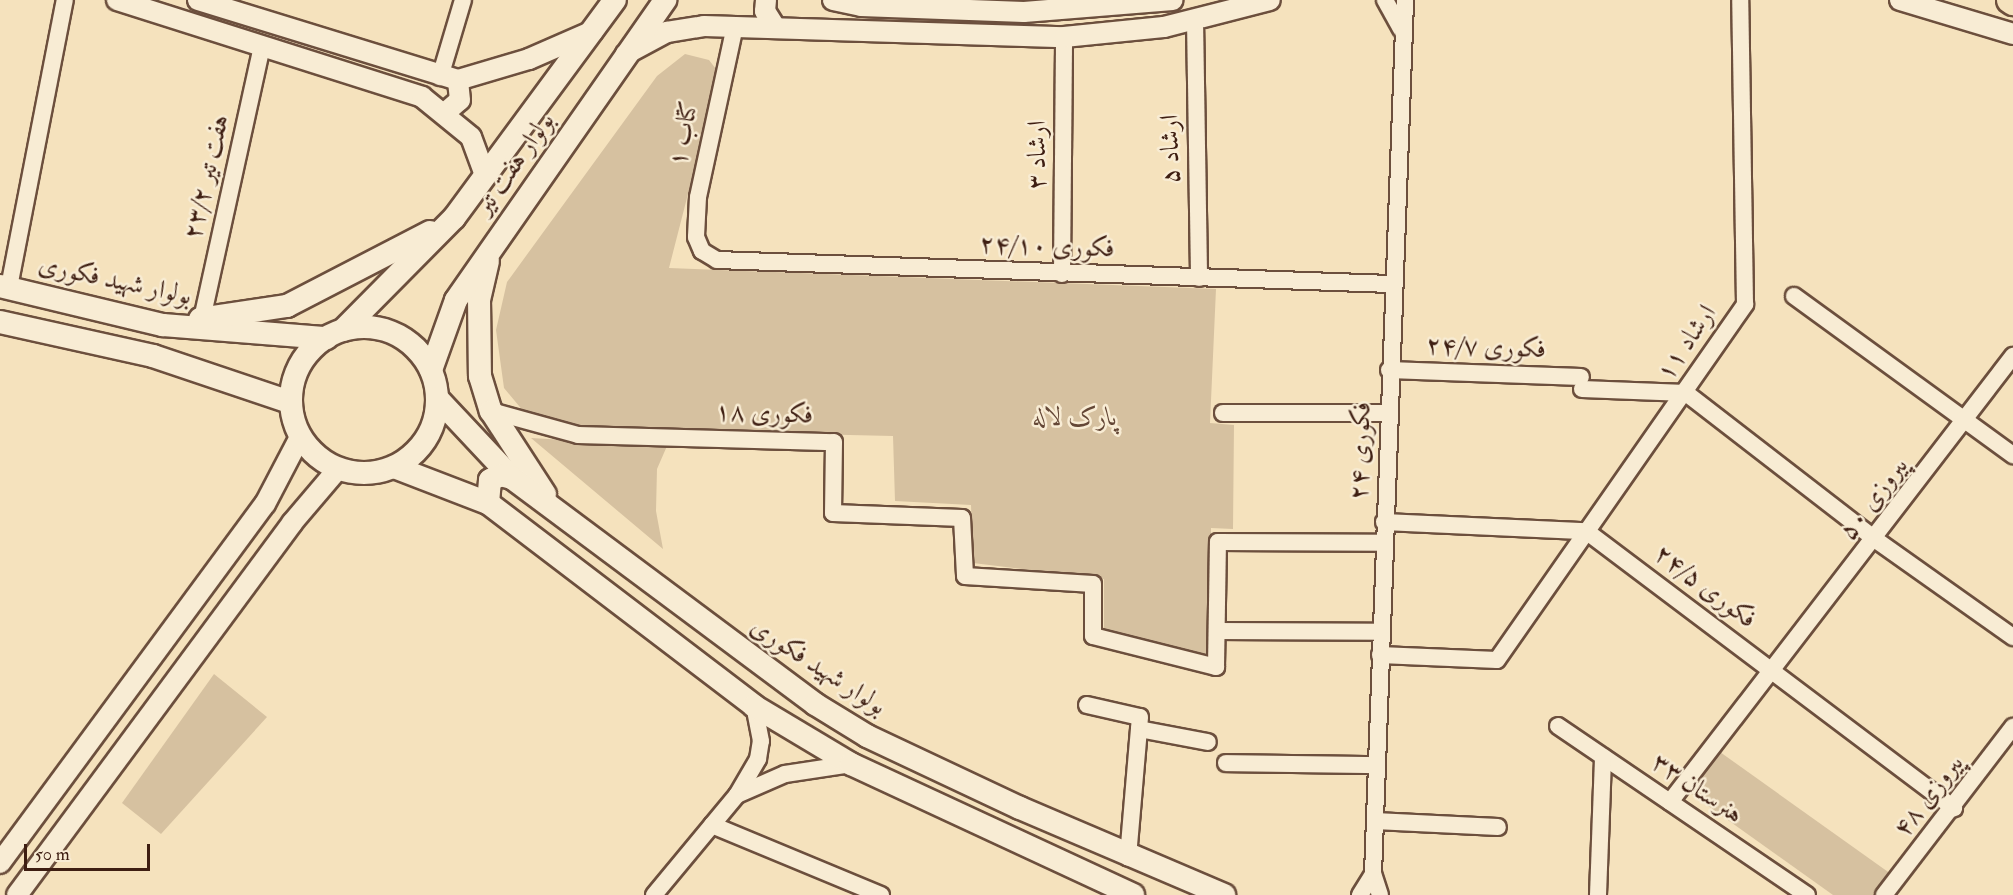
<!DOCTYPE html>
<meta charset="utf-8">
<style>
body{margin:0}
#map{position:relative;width:2013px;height:895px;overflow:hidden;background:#f5e2bd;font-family:"IM FELL Double Pica",Amiri,serif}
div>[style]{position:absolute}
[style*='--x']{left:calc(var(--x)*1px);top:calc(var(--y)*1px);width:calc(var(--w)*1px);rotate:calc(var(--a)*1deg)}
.green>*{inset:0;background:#d6c1a0}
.roads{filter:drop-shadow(2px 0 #6c4f3d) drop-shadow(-2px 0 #6c4f3d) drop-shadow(0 2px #6c4f3d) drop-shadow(0 -2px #6c4f3d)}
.minor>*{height:16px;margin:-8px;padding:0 8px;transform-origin:8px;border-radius:8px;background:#f8ecd4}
.tertiary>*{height:20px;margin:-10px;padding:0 10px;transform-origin:10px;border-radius:10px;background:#f8ecd4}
.secondary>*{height:22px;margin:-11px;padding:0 11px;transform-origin:11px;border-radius:11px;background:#f8ecd4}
.secondary>.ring{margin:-11px;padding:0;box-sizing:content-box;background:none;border:22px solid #f8ecd4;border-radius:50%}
.primary>*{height:26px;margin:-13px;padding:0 13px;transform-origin:13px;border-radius:13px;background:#f5e2bd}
span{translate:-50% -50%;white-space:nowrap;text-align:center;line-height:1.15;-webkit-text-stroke:5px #f8ecd4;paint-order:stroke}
.street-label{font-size:26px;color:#3e1e12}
.park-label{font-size:26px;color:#644736;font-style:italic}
.scale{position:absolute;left:24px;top:844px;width:126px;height:27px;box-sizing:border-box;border:3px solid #3e1e12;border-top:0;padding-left:8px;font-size:18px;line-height:21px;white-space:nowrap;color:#3e1e12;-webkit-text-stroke:4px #f8ecd4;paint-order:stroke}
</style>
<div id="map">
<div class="green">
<i style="clip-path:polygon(685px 54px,709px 60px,719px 73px,669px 268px,1216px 289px,1210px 423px,1234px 425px,1233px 529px,1211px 528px,1210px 657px,1104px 634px,1104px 579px,973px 563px,971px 505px,895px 501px,893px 436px,578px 429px,529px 418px,504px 388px,496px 330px,507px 282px,657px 76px)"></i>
<i style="clip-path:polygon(531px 438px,667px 446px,657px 469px,656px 511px,663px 549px)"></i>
<i style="clip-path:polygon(214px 674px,267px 717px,161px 834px,122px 803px)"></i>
<i style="clip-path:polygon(1720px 752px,1891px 874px,1875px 895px,1833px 895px,1690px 793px)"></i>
</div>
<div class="roads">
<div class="minor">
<i style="--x:1385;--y:0;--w:33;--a:61"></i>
<i style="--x:1195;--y:19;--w:259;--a:89.1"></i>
<i style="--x:735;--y:26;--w:175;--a:102.2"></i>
<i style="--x:698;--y:197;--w:40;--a:92.9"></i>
<i style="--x:696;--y:237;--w:15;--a:67"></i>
<i style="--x:702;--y:251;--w:17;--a:31"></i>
<i style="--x:717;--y:260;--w:675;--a:2.04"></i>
<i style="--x:440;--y:77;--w:80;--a:-73.4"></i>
<i style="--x:1062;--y:274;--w:237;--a:-89.5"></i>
<i style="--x:9;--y:287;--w:292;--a:-79"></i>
<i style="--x:1794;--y:296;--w:271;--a:36"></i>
<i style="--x:202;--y:319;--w:280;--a:-77.6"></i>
<i style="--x:1389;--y:370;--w:192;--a:2.1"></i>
<i style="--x:1582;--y:389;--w:104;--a:2.2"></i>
<i style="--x:1686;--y:393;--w:240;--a:37.7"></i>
<i style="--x:1876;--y:540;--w:168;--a:35.3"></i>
<i style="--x:491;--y:411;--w:90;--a:15.4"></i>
<i style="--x:578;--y:435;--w:256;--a:1.6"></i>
<i style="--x:834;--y:442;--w:71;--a:90.8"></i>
<i style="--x:833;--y:513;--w:129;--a:2.2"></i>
<i style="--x:962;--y:518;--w:58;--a:87"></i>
<i style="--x:965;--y:576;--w:128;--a:3.6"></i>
<i style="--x:1093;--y:584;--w:52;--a:90"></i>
<i style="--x:1093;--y:636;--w:127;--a:14.1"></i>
<i style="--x:1216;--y:667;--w:125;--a:-89.1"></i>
<i style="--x:1218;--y:542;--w:166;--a:0.3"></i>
<i style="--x:1223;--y:413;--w:165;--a:0"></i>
<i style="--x:1384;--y:522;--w:202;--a:2.6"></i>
<i style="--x:1586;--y:531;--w:461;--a:37"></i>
<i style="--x:1217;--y:631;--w:164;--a:0.3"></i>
<i style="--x:1380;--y:655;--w:117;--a:2.4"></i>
<i style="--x:1497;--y:660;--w:434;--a:-55.1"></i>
<i style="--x:1745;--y:304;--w:304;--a:-90.9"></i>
<i style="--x:1087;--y:705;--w:54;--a:12.8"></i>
<i style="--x:1140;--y:717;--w:141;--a:94.9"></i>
<i style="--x:1558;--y:726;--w:301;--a:34.2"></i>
<i style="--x:1139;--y:729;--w:70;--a:10.7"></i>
<i style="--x:1226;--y:763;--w:150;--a:0.8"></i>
<i style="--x:737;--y:795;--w:52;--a:-23.6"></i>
<i style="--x:785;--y:774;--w:67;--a:-8.6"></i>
<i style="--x:1670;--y:802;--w:563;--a:-52.44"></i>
<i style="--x:1375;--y:821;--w:123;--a:2.8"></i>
<i style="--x:712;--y:825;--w:183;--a:22.5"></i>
<i style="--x:654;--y:895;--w:130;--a:-50.3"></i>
<i style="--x:737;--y:795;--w:42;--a:-59.7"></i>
<i style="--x:758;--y:759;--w:18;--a:-81"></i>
<i style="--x:761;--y:741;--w:36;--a:-101"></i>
<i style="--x:1360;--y:895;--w:25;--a:-58"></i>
<i style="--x:1380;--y:895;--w:22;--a:-108"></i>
<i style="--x:1373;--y:874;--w:875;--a:-87.9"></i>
<i style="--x:1598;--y:895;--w:138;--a:-87.9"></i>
<i style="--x:1884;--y:895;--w:212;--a:-52.5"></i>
</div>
<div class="tertiary">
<i style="--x:117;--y:0;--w:320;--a:17.6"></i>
<i style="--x:422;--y:97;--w:63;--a:39.2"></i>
<i style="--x:471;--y:137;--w:40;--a:69.8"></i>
<i style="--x:198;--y:0;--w:272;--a:17.1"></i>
<i style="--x:458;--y:80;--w:74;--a:-16.5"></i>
<i style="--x:529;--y:59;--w:70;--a:-23.6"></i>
<i style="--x:766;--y:0;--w:11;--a:95"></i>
<i style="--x:765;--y:11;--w:19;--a:58"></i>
<i style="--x:833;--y:0;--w:29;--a:12"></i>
<i style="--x:861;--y:6;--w:163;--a:2.1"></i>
<i style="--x:1024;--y:12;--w:149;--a:-4.6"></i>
<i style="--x:1900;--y:0;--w:118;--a:16.7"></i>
<i style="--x:626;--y:54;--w:47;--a:-28.2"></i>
<i style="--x:667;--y:32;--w:37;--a:-9"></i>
<i style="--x:704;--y:26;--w:360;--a:1.8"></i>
<i style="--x:1064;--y:37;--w:100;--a:-5.7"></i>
<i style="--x:1164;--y:27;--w:109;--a:-14.3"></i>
<i style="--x:446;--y:112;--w:18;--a:-41"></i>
<i style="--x:460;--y:100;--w:20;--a:-96"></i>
<i style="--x:0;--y:863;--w:446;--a:-53.6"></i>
<i style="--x:265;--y:504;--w:76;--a:-62.4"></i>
<i style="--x:17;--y:895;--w:463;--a:-53.5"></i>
<i style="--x:292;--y:523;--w:71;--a:-49.6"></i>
</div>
<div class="secondary">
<i style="--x:488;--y:261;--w:39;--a:103"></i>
<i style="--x:479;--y:299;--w:77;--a:89.3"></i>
<i style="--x:480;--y:376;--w:37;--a:73"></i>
<i style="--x:491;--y:411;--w:99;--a:57"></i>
<i style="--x:0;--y:286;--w:168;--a:13.5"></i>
<i style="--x:163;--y:325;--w:164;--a:4.6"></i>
<i style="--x:200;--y:319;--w:88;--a:-8.5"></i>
<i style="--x:287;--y:306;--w:161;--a:-27.4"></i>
<i style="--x:0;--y:322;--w:157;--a:12.5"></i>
<i style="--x:153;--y:356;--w:145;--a:18.6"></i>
<i class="ring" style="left:291px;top:327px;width:124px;height:124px"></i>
<i style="--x:343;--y:330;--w:158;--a:-45.3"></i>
<i style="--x:454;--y:218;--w:271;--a:-53.6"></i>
<i style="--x:431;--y:370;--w:74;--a:-70.3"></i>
<i style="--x:456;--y:300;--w:366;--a:-55.1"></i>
<i style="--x:437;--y:398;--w:110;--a:46.8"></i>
<i style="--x:512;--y:478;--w:378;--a:36.7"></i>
<i style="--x:815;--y:704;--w:61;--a:31.6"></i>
<i style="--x:867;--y:736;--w:169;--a:25.2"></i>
<i style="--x:1020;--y:808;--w:222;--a:23.1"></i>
<i style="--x:394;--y:467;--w:101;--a:21"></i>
<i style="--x:488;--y:503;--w:335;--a:37.3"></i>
<i style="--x:754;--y:706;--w:113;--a:30.9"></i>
<i style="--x:851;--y:764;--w:311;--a:24.9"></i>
<i style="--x:488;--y:503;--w:23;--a:-85"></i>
<i style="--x:490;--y:480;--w:12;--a:-24"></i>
<i style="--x:501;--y:475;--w:11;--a:15"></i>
</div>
<div class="primary">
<i style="--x:2010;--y:0;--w:4;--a:34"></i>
</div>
</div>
<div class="street-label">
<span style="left:684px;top:134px;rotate:-79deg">کتاب ۱</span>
<span style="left:1171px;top:149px;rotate:-91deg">ارشاد ۵</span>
<span style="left:1038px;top:155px;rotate:-90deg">ارشاد ۳</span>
<span style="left:515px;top:164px;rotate:-55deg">بولوار هفت تیر</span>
<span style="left:207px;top:177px;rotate:-77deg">هفت تیر ۲۳/۲</span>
<span style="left:1047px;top:247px;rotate:2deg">فکوری ۲۴/۱۰</span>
<span style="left:115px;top:281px;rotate:12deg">بولوار شهید فکوری</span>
<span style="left:1687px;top:343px;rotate:-56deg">ارشاد ۱۱</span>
<span style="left:1486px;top:348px;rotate:2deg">فکوری ۲۴/۷</span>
<span style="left:764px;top:414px;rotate:2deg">فکوری ١٨</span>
<span style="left:1361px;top:451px;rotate:-88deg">فکوری ۲۴</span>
<span style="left:1874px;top:499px;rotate:-53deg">پیروزی ۵۰</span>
<span style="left:1705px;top:587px;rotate:37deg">فکوری ۲۴/۵</span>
<span style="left:818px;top:667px;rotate:33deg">بولوار شهید فکوری</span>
<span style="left:1697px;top:789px;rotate:34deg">هنرستان ۳۳</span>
<span style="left:1929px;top:796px;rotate:-52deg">پیروزی ۴۸</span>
</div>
<div class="park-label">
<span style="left:1075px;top:418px">پارک لاله</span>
</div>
<div class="scale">50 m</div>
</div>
